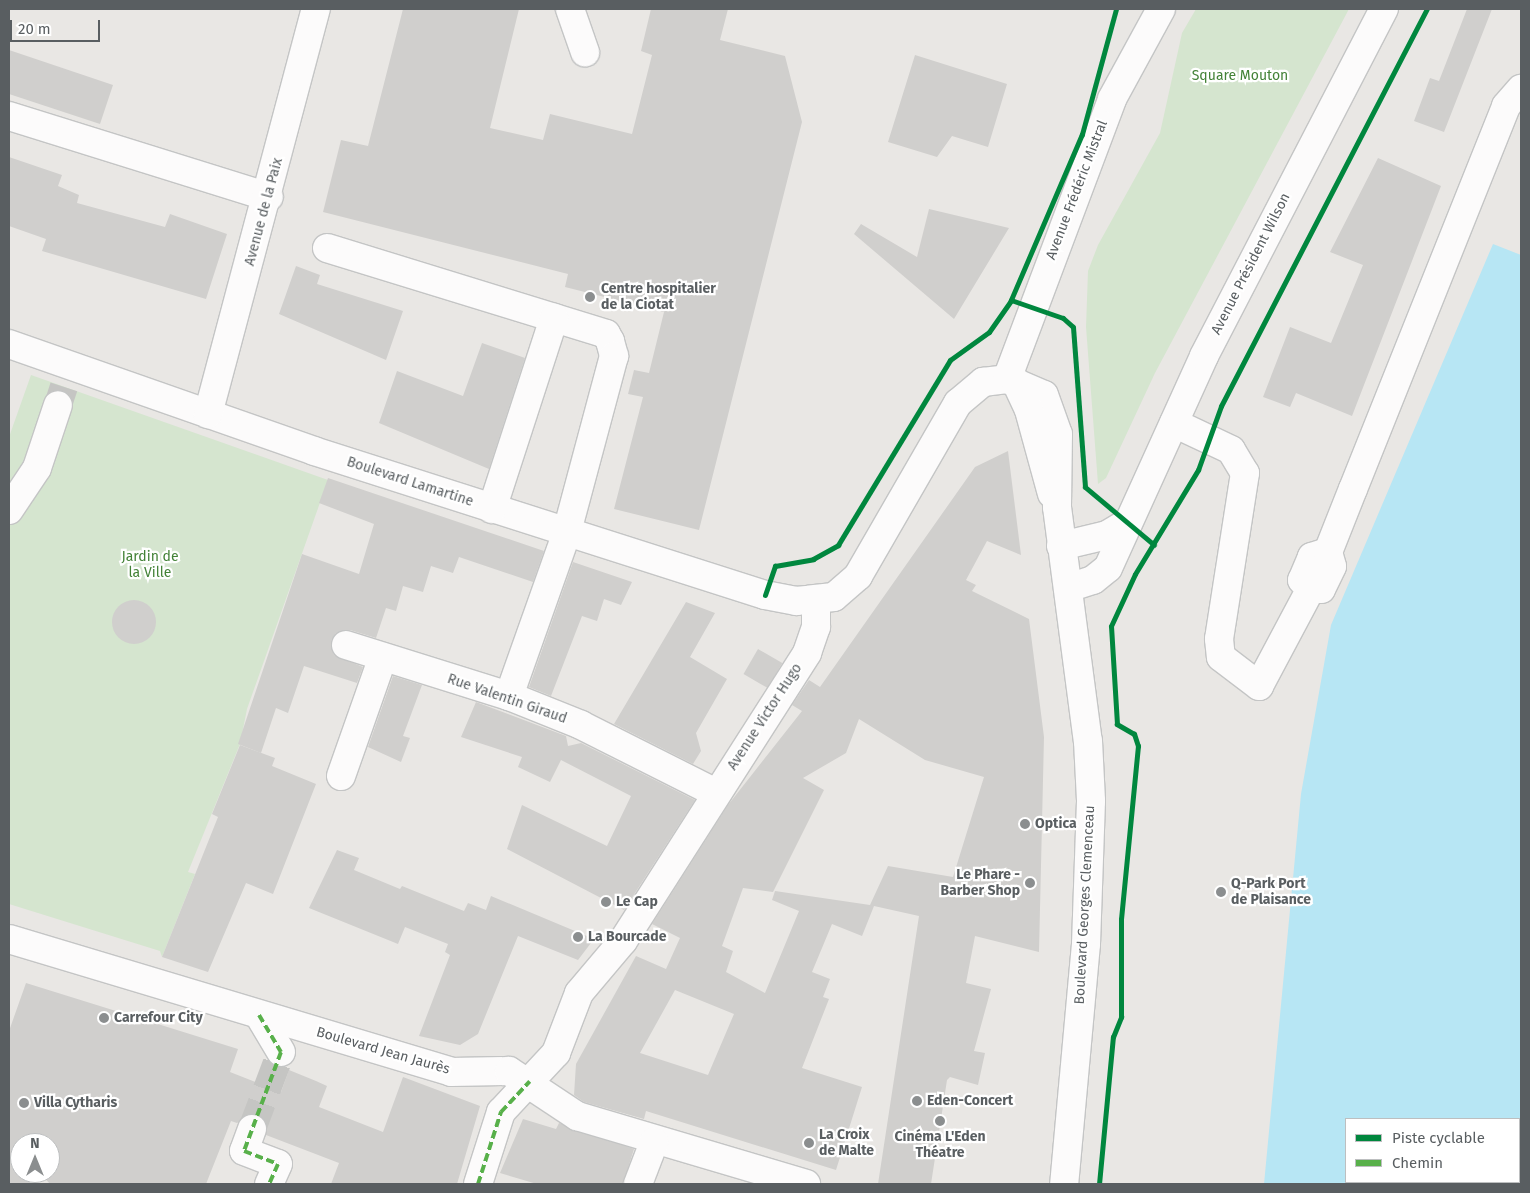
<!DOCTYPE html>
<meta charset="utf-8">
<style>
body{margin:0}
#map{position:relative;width:1530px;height:1193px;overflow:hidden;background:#e9e7e4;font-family:"Fira Sans",sans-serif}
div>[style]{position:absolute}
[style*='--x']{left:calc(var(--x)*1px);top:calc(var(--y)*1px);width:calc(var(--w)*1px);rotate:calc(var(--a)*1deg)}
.green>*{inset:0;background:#d5e5cf}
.water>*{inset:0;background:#b7e6f4}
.building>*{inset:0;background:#d0cfcd;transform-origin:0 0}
.round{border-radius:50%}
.minor-tunnel>*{height:28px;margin-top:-14px;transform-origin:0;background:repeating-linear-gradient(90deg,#c5c5c3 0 28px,transparent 0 42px)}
.roads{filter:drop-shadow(1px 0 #c4c5c5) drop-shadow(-1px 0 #c4c5c5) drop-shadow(0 1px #c4c5c5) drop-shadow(0 -1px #c4c5c5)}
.minor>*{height:28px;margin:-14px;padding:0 14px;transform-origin:14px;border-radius:14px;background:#fcfbfb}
.quiet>*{height:4px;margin-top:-2px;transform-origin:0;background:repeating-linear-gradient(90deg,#58b04a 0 8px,transparent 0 12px)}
.cycleway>*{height:5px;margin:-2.5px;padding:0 2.5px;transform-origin:2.5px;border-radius:2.5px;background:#00873e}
.dots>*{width:14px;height:14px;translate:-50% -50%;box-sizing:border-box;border:2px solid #fff;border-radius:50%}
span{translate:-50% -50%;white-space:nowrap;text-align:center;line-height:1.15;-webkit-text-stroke:4.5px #fff;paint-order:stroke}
.park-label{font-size:14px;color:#438237}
.street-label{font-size:14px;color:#595e61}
.poi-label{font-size:14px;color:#595e61;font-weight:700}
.left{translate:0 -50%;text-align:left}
.right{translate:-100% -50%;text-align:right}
.frame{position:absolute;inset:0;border:10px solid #595e61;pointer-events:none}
.legend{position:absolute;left:1345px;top:1118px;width:175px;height:65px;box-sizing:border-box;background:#fff;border:1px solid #bdbfc0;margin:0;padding:6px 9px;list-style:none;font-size:15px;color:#595e61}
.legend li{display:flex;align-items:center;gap:10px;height:25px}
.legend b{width:25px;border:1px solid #bdbfc0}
.north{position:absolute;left:10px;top:1133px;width:50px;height:50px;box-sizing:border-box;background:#fff;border:1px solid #bdbfc0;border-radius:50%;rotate:0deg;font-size:14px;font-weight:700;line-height:20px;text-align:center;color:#595e61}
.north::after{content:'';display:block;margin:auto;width:18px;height:22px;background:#8b8e8f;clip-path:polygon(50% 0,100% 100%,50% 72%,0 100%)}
.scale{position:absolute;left:10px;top:20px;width:90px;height:22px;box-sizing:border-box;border:2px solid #595e61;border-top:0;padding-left:6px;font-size:15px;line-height:18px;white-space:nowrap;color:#595e61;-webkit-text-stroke:4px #fff;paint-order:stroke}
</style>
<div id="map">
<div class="green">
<i style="clip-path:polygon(1196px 9px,1349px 9px,1155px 373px,1106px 478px,1098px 484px,1086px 327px,1088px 271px,1098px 245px,1160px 133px,1182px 33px)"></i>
<i style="clip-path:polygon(31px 375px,328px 480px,247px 709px,240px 744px,188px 872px,195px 874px,162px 957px,160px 951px,9px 904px,9px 437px)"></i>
</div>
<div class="water">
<i style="clip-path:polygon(evenodd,1493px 244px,1521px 255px,1521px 1184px,1264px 1184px,1301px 794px,1331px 625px,1493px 244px,1346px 1119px,1519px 1119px,1519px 1182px,1346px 1182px,1346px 1119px)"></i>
</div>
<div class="building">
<i style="clip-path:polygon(403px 9px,519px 9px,490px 128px,543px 140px,550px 114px,632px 134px,652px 55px,641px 51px,651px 9px,728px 9px,720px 40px,785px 56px,802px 122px,699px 530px,614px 509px,643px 397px,628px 394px,634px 370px,649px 373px,664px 312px,565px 287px,568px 274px,323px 212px,341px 140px,368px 146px)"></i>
<i style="clip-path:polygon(1467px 9px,1492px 9px,1444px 132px,1414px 121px,1430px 78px,1439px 81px)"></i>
<i style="clip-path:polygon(9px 50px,113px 85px,100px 124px,9px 94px)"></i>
<i style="clip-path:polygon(915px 55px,1007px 84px,988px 147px,952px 136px,937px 157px,888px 142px)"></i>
<i style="clip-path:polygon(9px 157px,62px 175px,58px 186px,79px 195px,77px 203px,165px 227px,170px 214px,227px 234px,206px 299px,42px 251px,46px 239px,9px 226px)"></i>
<i style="clip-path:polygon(1378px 158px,1441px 186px,1352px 416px,1296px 393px,1290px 407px,1263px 397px,1290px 327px,1331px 343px,1363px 265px,1330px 252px)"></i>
<i style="clip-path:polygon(929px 209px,1009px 228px,954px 319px,854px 234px,861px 224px,917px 257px)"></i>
<i style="clip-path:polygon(296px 266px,320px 275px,317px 284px,403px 311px,386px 360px,279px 314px)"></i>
<i style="clip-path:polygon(482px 343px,525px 358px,489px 469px,379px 423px,397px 371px,463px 396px)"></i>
<i style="clip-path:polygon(evenodd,1008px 451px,1021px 555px,987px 541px,966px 580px,976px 585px,972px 591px,1029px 619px,1044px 737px,1039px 952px,975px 936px,966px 983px,991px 989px,974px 1051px,985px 1053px,978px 1085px,950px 1077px,947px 1080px,931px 1184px,878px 1184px,919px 916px,874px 906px,862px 936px,832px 924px,812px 972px,830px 979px,823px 997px,829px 999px,802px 1068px,862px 1087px,836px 1170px,646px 1111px,644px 1119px,584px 1102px,574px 1095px,576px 1064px,636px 956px,666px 969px,680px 938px,652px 924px,728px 805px,802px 711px,792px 705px,809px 680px,820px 687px,975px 467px,1008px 451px,859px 719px,925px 760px,984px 777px,953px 877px,888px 866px,870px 905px,775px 891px,772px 900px,799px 911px,765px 993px,726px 972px,733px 951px,722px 946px,743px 888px,773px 892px,824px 790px,803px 778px,846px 753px,859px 719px,1008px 451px,675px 990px,734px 1014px,708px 1075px,640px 1053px,675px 990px)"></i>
<i style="clip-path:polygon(328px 478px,544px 551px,533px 582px,459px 557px,453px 573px,431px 566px,423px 592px,403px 586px,396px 611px,386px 608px,376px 638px,350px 630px,336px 633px,331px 641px,334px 655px,363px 667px,357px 683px,304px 666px,288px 713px,276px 708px,261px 753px,238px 744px,302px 554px,359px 574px,374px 524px,319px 503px)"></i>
<i style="clip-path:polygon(573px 562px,632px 582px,621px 605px,604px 599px,597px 621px,582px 616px,551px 696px,529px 687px)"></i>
<i class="round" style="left:112px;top:600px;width:44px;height:44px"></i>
<i style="clip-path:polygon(686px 602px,715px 613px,690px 657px,727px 679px,696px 733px,701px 751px,693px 764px,614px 724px)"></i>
<i style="left:758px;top:649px;width:28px;height:29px;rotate:30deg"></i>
<i style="clip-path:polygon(393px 676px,422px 685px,403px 736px,410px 738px,401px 762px,368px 747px)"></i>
<i style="clip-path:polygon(476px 702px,566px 736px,568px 746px,581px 743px,695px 800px,624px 910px,507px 849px,522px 805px,607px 846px,631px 796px,561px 760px,550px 782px,518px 767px,522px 757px,461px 737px)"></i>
<i style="clip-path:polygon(240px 745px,275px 758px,272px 766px,316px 784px,273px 894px,246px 883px,208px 972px,162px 957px,218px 817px,212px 814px)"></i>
<i style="clip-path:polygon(337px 850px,359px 858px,354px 870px,400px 889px,402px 886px,464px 911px,468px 903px,486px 910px,491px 896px,594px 939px,578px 960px,518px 936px,478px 1034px,460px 1045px,419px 1036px,450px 955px,445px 952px,448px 944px,405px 927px,398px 944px,309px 908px)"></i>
<i style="clip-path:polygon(evenodd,26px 983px,238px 1049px,230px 1072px,281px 1092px,289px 1070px,316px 1081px,327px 1086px,319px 1107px,383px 1132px,403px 1077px,480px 1106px,457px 1184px,331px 1184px,339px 1163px,266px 1135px,264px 1119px,250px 1114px,237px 1123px,231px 1121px,206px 1184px,50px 1184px,40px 1173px,29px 1184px,9px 1184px,9px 1031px,26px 983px,20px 1143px,50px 1143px,50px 1173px,20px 1173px,20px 1143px)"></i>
<i style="clip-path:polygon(523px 1119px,556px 1129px,559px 1123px,634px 1149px,623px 1184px,537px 1184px,500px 1173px)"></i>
</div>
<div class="minor-tunnel">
<i style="--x:58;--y:405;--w:19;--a:-72"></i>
<i style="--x:252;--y:1129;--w:82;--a:-69.4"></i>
</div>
<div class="roads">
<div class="minor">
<i style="--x:570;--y:9;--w:46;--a:70.8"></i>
<i style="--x:9;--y:116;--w:272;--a:17.3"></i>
<i style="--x:327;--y:248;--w:292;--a:17.1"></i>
<i style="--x:606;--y:334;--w:8;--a:60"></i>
<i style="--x:610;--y:341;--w:16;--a:75"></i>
<i style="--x:614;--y:356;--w:182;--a:105"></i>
<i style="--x:567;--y:532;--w:174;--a:109.5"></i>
<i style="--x:9;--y:344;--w:323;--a:19.3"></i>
<i style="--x:314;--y:451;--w:473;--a:17.7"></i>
<i style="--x:765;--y:595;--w:32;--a:11"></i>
<i style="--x:796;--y:601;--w:38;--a:-6"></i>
<i style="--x:834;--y:597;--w:32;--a:-41"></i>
<i style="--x:858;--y:576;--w:200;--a:-60"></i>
<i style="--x:958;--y:403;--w:33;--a:-40"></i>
<i style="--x:983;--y:382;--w:24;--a:-7"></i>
<i style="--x:1007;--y:379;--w:40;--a:23.4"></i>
<i style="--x:1044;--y:395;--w:41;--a:70.3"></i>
<i style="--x:1058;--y:434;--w:73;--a:90.8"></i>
<i style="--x:1057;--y:507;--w:236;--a:82.5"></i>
<i style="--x:1088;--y:741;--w:60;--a:87.1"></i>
<i style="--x:1091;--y:801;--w:143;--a:92"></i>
<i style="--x:1086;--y:944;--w:241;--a:95.2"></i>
<i style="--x:1007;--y:379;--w:299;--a:-69.4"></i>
<i style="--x:1112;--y:99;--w:102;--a:-61.4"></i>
<i style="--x:1016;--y:382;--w:31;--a:65"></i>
<i style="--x:1029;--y:410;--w:87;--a:74.7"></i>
<i style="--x:208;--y:414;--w:419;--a:-75.1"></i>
<i style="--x:1174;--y:423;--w:63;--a:25.3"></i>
<i style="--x:1231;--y:450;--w:27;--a:59"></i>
<i style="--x:1245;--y:473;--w:168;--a:98.9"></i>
<i style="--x:1219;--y:639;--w:18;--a:84"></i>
<i style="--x:1221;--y:657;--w:48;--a:37.3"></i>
<i style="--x:1259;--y:686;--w:111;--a:-62"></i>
<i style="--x:492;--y:509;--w:201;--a:-72"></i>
<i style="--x:9;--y:510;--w:50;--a:-56.3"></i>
<i style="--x:37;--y:468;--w:66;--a:-71.6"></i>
<i style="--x:1061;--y:546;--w:47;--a:-13.4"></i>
<i style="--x:1107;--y:535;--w:21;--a:-31"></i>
<i style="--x:1328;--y:552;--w:17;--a:163"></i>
<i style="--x:1312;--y:557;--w:25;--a:113"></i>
<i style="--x:1302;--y:580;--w:12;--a:42"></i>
<i style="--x:1311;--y:588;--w:10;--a:6"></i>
<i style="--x:1321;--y:589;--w:25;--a:-64"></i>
<i style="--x:1332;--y:566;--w:15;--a:-106"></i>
<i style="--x:1328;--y:552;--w:68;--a:-68.4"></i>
<i style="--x:1353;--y:489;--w:412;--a:-68.2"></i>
<i style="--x:1506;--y:106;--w:23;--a:-49"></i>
<i style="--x:1068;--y:588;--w:26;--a:-18"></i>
<i style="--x:1093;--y:580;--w:19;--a:-39"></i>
<i style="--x:1108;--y:568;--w:233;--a:-65.6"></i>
<i style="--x:1204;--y:356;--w:391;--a:-62.6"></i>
<i style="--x:346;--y:645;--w:171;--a:17.4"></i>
<i style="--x:509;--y:696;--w:78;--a:21.9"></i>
<i style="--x:581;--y:725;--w:151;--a:26.7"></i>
<i style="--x:341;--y:776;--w:126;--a:-70.6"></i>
<i style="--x:9;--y:939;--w:462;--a:16.7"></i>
<i style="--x:451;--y:1072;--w:58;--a:-1"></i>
<i style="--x:509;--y:1071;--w:82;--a:33.5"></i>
<i style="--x:577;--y:1116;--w:239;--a:16.5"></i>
<i style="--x:259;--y:1015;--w:43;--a:59.3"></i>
<i style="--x:252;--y:1129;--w:23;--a:110"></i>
<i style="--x:244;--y:1151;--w:36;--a:21"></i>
<i style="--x:278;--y:1164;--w:22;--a:114"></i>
<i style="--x:478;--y:1184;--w:76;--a:-72.3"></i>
<i style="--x:501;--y:1112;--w:81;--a:-47"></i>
<i style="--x:556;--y:1053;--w:64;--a:-69"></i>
<i style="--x:579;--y:993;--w:68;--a:-49.8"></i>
<i style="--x:623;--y:941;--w:342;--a:-57.4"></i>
<i style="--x:807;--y:653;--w:28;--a:-71"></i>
<i style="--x:816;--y:627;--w:25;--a:-90"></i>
<i style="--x:638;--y:1184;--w:45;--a:-69.1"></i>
</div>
</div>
<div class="quiet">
<i style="--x:259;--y:1015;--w:43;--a:59.3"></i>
<i style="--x:281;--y:1052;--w:106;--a:110.5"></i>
<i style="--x:244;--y:1151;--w:36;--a:21"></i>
<i style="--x:278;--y:1164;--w:22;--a:114"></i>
<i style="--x:478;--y:1184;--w:76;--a:-72.3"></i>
<i style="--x:501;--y:1112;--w:42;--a:-46.9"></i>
</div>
<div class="cycleway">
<i style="--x:1116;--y:9;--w:130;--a:105.2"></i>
<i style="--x:1082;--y:134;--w:181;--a:113.2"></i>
<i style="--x:1011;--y:300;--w:55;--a:19.1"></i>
<i style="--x:1063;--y:318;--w:13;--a:42"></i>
<i style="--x:1073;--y:327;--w:160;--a:85.7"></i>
<i style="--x:1085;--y:487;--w:90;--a:40"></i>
<i style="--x:765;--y:595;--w:31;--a:-71"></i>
<i style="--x:775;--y:566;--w:39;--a:-10"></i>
<i style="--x:813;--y:559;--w:29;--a:-29"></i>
<i style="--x:838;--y:545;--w:216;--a:-58.8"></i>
<i style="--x:950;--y:360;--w:48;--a:-35.7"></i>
<i style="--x:989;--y:332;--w:39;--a:-55"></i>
<i style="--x:1099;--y:1184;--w:148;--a:-84.6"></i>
<i style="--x:1113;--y:1037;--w:22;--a:-68"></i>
<i style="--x:1121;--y:1017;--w:98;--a:-90"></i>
<i style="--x:1121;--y:919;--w:174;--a:-84.4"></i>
<i style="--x:1138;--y:746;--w:13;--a:-108"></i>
<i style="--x:1134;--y:734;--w:20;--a:-150"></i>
<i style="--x:1117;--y:724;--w:98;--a:-93.5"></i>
<i style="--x:1111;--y:626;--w:57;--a:-65.2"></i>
<i style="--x:1135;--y:574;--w:122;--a:-58.8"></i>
<i style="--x:1198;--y:470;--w:68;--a:-70.2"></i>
<i style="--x:1221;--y:406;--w:447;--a:-62.6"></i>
</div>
<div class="dots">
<i style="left:590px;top:297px;background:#8b8e8f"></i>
<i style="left:1025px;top:824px;background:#8b8e8f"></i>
<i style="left:1030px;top:883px;background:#8b8e8f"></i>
<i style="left:1221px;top:892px;background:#8b8e8f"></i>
<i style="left:606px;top:902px;background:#8b8e8f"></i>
<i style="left:578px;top:937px;background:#8b8e8f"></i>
<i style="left:104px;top:1018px;background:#8b8e8f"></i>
<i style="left:917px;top:1101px;background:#8b8e8f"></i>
<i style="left:24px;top:1103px;background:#8b8e8f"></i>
<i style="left:940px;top:1121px;background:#8b8e8f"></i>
<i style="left:809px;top:1143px;background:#8b8e8f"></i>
</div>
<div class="park-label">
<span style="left:1240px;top:76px">Square Mouton</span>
<span style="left:150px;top:565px">Jardin de<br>la Ville</span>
</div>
<div class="street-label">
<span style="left:1077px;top:190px;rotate:-69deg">Avenue Frédéric Mistral</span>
<span style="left:264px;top:212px;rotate:-75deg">Avenue de la Paix</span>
<span style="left:1251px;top:264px;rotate:-63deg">Avenue Président Wilson</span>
<span style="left:410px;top:482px;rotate:18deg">Boulevard Lamartine</span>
<span style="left:507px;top:699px;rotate:19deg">Rue Valentin Giraud</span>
<span style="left:765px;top:717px;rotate:-57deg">Avenue Victor Hugo</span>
<span style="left:1085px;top:905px;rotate:-87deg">Boulevard Georges Clemenceau</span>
<span style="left:383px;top:1051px;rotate:16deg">Boulevard Jean Jaurès</span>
</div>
<div class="poi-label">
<span class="left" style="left:601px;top:297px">Centre hospitalier<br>de la Ciotat</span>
<span class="left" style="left:1035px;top:824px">Optica</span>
<span class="right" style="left:1020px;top:883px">Le Phare -<br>Barber Shop</span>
<span class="left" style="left:1231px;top:892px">Q-Park Port<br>de Plaisance</span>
<span class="left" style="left:616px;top:902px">Le Cap</span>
<span class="left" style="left:588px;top:937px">La Bourcade</span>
<span class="left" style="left:114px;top:1018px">Carrefour City</span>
<span class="left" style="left:927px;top:1101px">Eden-Concert</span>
<span class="left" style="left:34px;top:1103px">Villa Cytharis</span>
<span class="left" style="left:819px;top:1143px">La Croix<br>de Malte</span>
<span style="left:940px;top:1145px">Cinéma L'Eden<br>Théatre</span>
</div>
<div class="frame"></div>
<ul class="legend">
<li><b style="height:6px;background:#00873e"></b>Piste cyclable</li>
<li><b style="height:6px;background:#58b04a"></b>Chemin</li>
</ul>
<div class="north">N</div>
<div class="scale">20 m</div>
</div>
